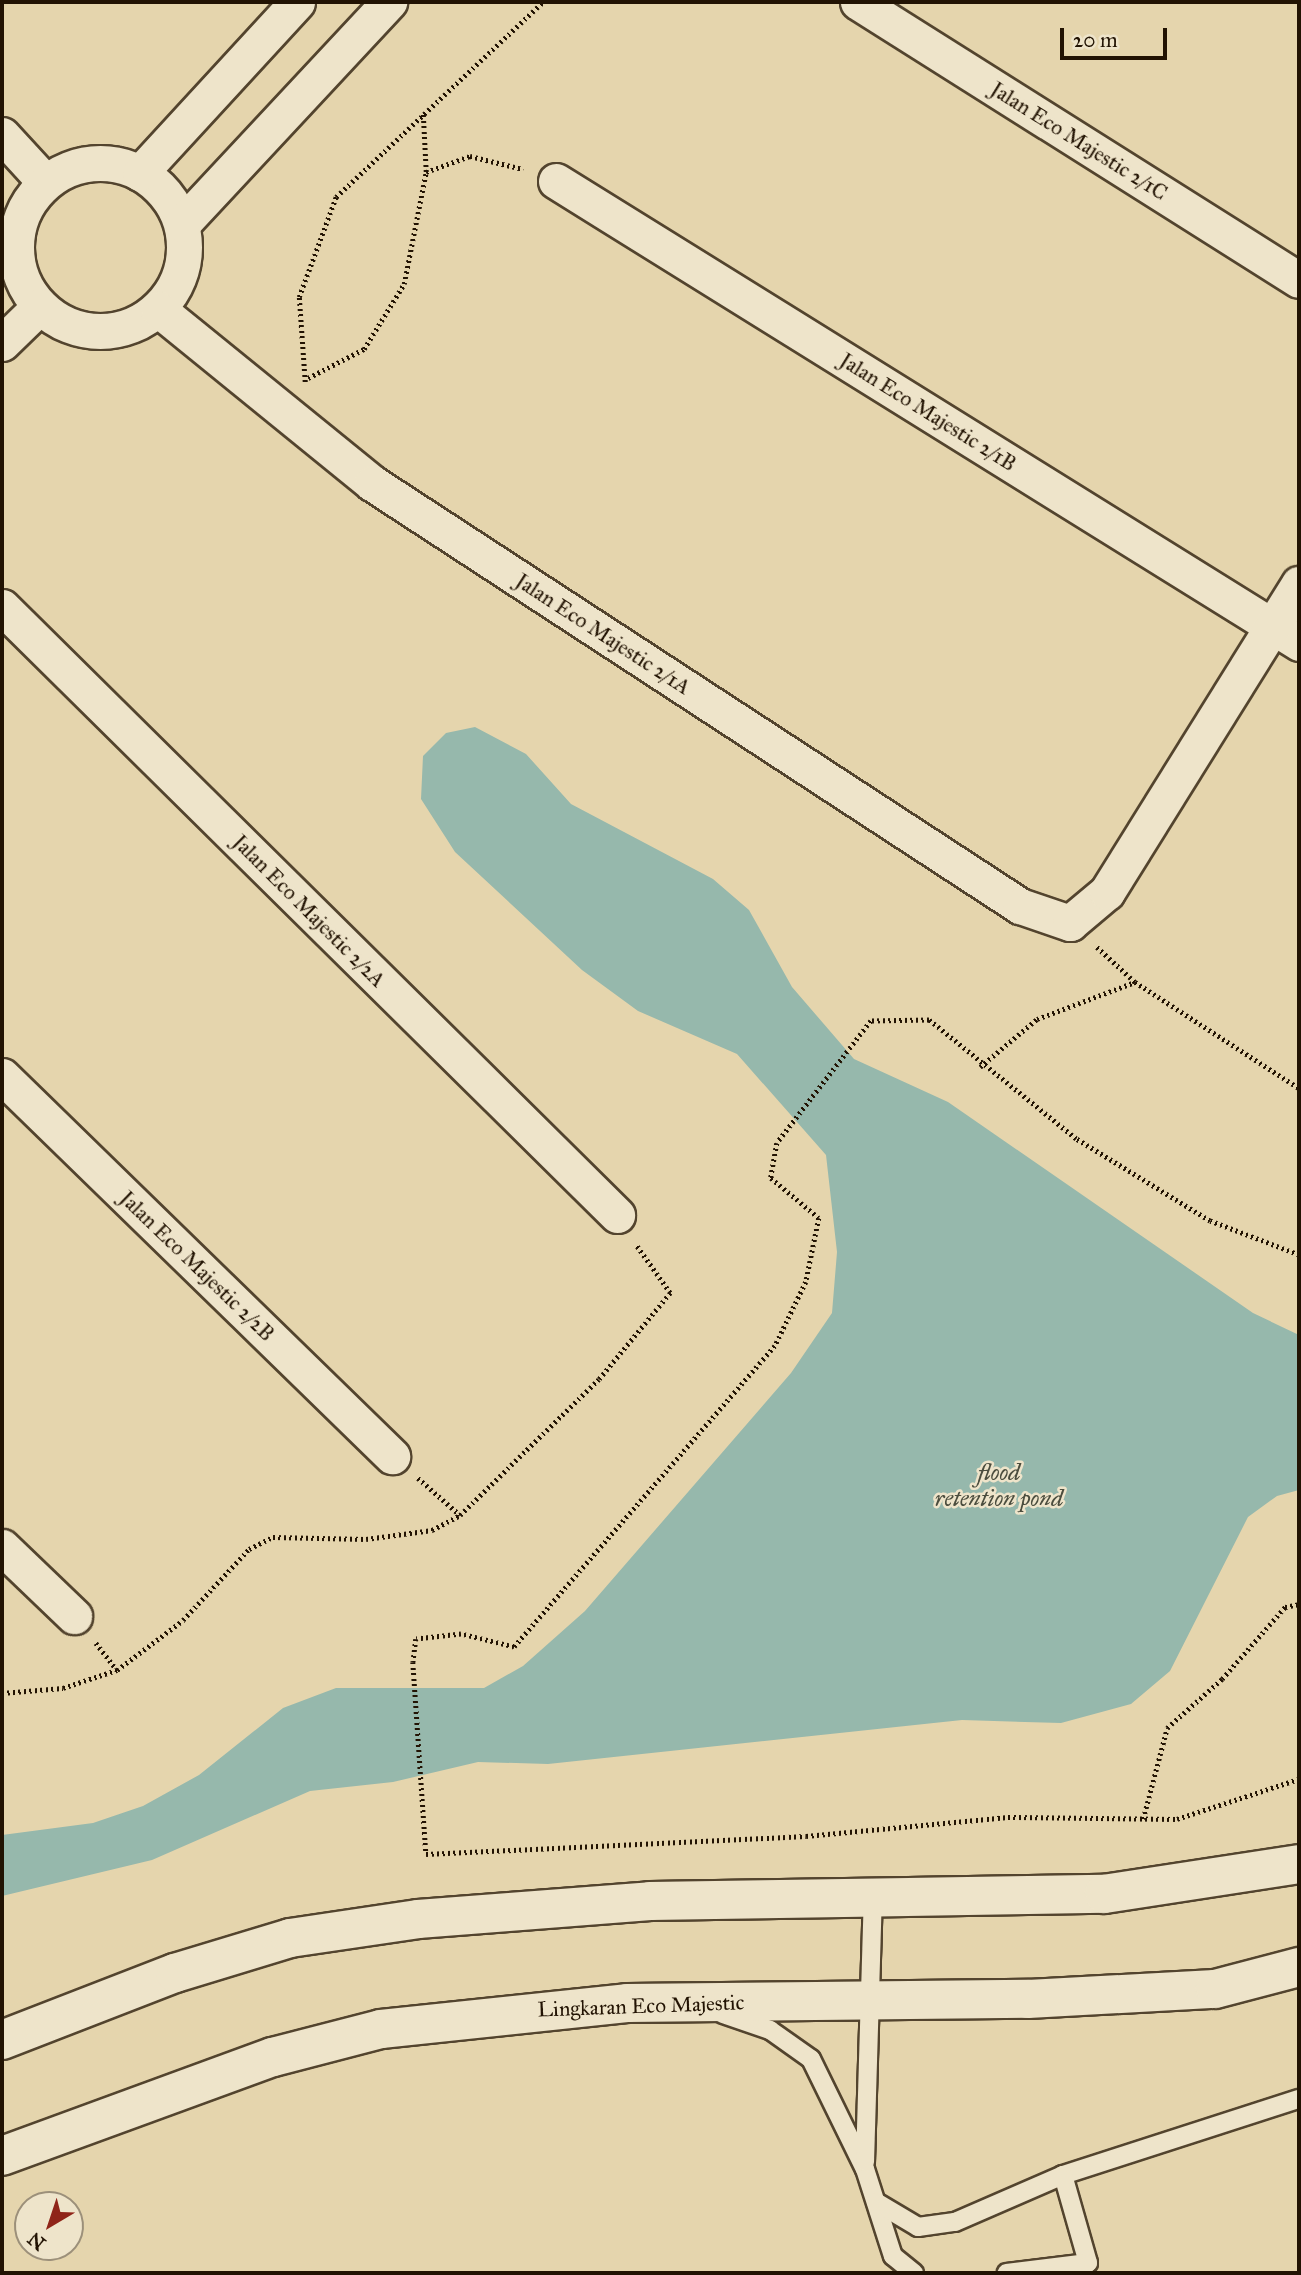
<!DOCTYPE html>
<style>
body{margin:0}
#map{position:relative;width:1301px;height:2275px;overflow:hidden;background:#e5d5ad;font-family:"IM FELL Great Primer",serif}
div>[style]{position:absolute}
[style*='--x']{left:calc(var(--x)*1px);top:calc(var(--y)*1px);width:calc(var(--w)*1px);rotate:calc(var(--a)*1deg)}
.water>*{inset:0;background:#96b8ac}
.path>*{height:4.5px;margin-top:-2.25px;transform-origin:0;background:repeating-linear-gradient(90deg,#221303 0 2px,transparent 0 5.5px)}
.roads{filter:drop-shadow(2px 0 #53442e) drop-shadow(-2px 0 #53442e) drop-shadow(0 2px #53442e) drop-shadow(0 -2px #53442e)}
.lane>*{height:18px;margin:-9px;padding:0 9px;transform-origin:9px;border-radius:9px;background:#eee4ca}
.street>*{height:35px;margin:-17.5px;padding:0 17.5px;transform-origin:17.5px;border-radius:17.5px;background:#eee4ca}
.street>.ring{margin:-17.5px;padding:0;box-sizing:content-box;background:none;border:35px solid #eee4ca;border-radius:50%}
.secondary>*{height:38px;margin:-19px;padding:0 19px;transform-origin:19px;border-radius:19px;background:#eee4ca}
span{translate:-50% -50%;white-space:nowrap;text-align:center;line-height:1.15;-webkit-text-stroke:5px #eee4ca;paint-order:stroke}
.street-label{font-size:21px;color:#221303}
.water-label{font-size:23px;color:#4b4d3e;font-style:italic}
.frame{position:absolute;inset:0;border:4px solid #221303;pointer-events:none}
.north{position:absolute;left:14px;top:2191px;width:70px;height:70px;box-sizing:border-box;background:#eee4ca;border:2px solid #9c907a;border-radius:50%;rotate:219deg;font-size:19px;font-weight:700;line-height:28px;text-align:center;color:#221303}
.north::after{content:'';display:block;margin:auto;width:24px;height:32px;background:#8f2418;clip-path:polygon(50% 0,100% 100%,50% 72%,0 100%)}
.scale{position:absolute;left:1060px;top:28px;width:107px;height:32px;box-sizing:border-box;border:4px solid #221303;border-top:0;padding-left:9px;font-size:21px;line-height:24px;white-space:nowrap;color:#221303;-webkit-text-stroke:5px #eee4ca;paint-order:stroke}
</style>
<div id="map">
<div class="water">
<i style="clip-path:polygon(475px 727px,526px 754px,571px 804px,713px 879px,749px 910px,792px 987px,854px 1059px,948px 1102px,1253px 1313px,1299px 1335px,1299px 1490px,1277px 1496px,1248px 1517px,1170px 1671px,1131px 1704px,1061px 1723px,962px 1720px,548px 1764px,478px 1762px,393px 1782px,310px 1791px,152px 1860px,2px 1896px,2px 1835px,93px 1823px,143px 1806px,199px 1775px,283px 1708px,336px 1688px,484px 1688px,523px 1666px,585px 1611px,791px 1373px,832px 1313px,837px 1252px,826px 1155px,737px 1054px,638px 1011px,582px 970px,455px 852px,421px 799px,423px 756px,446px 733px)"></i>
</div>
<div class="path">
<i style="--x:426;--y:172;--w:47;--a:-20"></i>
<i style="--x:470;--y:156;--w:55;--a:13.8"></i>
<i style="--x:308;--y:378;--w:63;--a:-27.4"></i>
<i style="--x:364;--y:349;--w:76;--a:-58.4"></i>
<i style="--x:404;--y:284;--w:114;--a:-78.9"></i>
<i style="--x:426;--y:172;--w:59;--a:-92.9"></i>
<i style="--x:305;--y:382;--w:85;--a:-94"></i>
<i style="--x:299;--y:297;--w:107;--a:-69.7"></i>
<i style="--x:336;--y:197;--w:284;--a:-43.3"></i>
<i style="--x:1097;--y:947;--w:52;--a:42.6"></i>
<i style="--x:1135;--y:982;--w:195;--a:32.9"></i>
<i style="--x:980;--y:1067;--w:75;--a:-40.1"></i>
<i style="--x:1037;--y:1019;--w:105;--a:-20.7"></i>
<i style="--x:1299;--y:1255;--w:95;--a:-159.1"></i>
<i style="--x:1210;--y:1221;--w:157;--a:-148.5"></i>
<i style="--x:1076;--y:1139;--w:189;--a:-141"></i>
<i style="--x:929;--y:1020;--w:58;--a:179"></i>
<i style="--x:871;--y:1021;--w:154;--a:127.6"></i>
<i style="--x:777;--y:1143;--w:36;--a:100"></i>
<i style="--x:771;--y:1178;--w:62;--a:39.8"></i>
<i style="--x:819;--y:1218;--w:65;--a:101.5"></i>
<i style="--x:806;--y:1282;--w:71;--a:115.8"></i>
<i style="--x:775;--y:1346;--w:398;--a:130.9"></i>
<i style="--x:514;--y:1647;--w:55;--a:-166.2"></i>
<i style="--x:461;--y:1634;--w:45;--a:173.7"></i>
<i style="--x:416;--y:1639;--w:23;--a:97"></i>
<i style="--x:413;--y:1662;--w:192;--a:86.1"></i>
<i style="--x:426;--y:1854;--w:380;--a:-2.7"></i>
<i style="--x:806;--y:1836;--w:203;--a:-5.4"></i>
<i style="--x:1008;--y:1817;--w:169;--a:0.7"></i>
<i style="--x:1177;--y:1819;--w:128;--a:-18.2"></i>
<i style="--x:418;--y:1478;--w:56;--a:41.4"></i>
<i style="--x:96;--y:1643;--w:34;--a:52"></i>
<i style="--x:2;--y:1693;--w:61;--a:-4.7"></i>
<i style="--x:63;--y:1688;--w:57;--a:-18.4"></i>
<i style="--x:117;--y:1670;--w:83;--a:-37.1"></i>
<i style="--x:183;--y:1620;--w:97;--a:-47.1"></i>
<i style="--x:249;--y:1549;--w:27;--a:-27"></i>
<i style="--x:273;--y:1537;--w:93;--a:1.2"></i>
<i style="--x:366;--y:1539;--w:67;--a:-7.8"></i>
<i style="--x:432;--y:1530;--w:32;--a:-28"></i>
<i style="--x:460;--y:1515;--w:194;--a:-44.4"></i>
<i style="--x:599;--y:1379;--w:112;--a:-50.5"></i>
<i style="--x:670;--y:1293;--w:59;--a:-125.3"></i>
<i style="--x:1143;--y:1819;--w:94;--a:-75.2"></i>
<i style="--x:1167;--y:1728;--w:74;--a:-41.7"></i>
<i style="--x:1222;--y:1679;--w:96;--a:-48.8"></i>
<i style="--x:1285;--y:1607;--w:14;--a:-12"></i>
</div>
<div class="roads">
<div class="lane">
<i style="--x:723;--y:2014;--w:50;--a:18.8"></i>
<i style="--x:770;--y:2030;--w:50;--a:35.3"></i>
<i style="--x:811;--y:2059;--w:123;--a:63.9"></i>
<i style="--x:865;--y:2169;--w:91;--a:72.2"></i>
<i style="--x:893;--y:2256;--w:27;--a:39"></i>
<i style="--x:865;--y:2162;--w:268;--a:-88.3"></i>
<i style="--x:1063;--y:2175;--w:248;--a:-17.9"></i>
<i style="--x:876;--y:2202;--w:49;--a:30.8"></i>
<i style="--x:918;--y:2227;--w:37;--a:-8"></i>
<i style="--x:955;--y:2222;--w:118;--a:-23.5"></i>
<i style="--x:1063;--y:2175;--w:91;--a:74.1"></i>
<i style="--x:1088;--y:2263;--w:82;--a:173"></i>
</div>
<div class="street">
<i style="--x:858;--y:2;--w:521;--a:32.23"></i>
<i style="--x:2;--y:135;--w:64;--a:47.5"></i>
<i class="ring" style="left:16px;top:163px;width:133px;height:133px"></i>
<i style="--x:140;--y:173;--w:232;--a:-47.4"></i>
<i style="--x:556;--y:181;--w:875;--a:31.87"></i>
<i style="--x:182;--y:224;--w:304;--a:-47"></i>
<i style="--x:158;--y:309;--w:276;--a:39.1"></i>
<i style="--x:372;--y:483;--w:774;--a:33.14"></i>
<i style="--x:1020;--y:906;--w:53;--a:18.8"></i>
<i style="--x:1070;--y:923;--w:48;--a:-40"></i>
<i style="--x:1107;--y:892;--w:363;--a:-58.1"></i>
<i style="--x:2;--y:343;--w:52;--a:-44.2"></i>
<i style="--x:2;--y:607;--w:865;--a:44.67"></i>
<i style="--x:2;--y:1076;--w:545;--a:44.26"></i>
<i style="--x:2;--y:1547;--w:100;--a:43.8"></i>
</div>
<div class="secondary">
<i style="--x:2;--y:2040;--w:186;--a:-21.2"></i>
<i style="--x:175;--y:1973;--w:120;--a:-16.9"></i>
<i style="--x:290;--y:1938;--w:129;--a:-8.4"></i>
<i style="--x:418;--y:1919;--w:233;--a:-4.4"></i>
<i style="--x:650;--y:1901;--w:454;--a:-0.9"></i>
<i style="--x:1104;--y:1894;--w:197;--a:-8.7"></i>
<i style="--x:2;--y:2156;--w:289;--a:-20.1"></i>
<i style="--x:273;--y:2057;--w:112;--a:-14.5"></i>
<i style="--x:381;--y:2029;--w:247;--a:-6"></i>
<i style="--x:627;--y:2003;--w:401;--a:-0.6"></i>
<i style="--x:1028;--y:1999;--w:187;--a:-3.1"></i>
<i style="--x:1215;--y:1989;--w:87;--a:-14.7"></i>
</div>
</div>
<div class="street-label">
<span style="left:1079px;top:141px;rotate:32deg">Jalan Eco Majestic 2/1C</span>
<span style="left:928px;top:412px;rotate:32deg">Jalan Eco Majestic 2/1B</span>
<span style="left:603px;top:634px;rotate:33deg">Jalan Eco Majestic 2/1A</span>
<span style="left:309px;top:911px;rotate:45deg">Jalan Eco Majestic 2/2A</span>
<span style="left:197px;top:1266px;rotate:44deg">Jalan Eco Majestic 2/2B</span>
<span style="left:641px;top:2006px;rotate:-2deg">Lingkaran Eco Majestic</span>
</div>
<div class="water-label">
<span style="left:999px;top:1485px">flood<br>retention pond</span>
</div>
<div class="frame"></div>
<div class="north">N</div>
<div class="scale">20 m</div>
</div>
